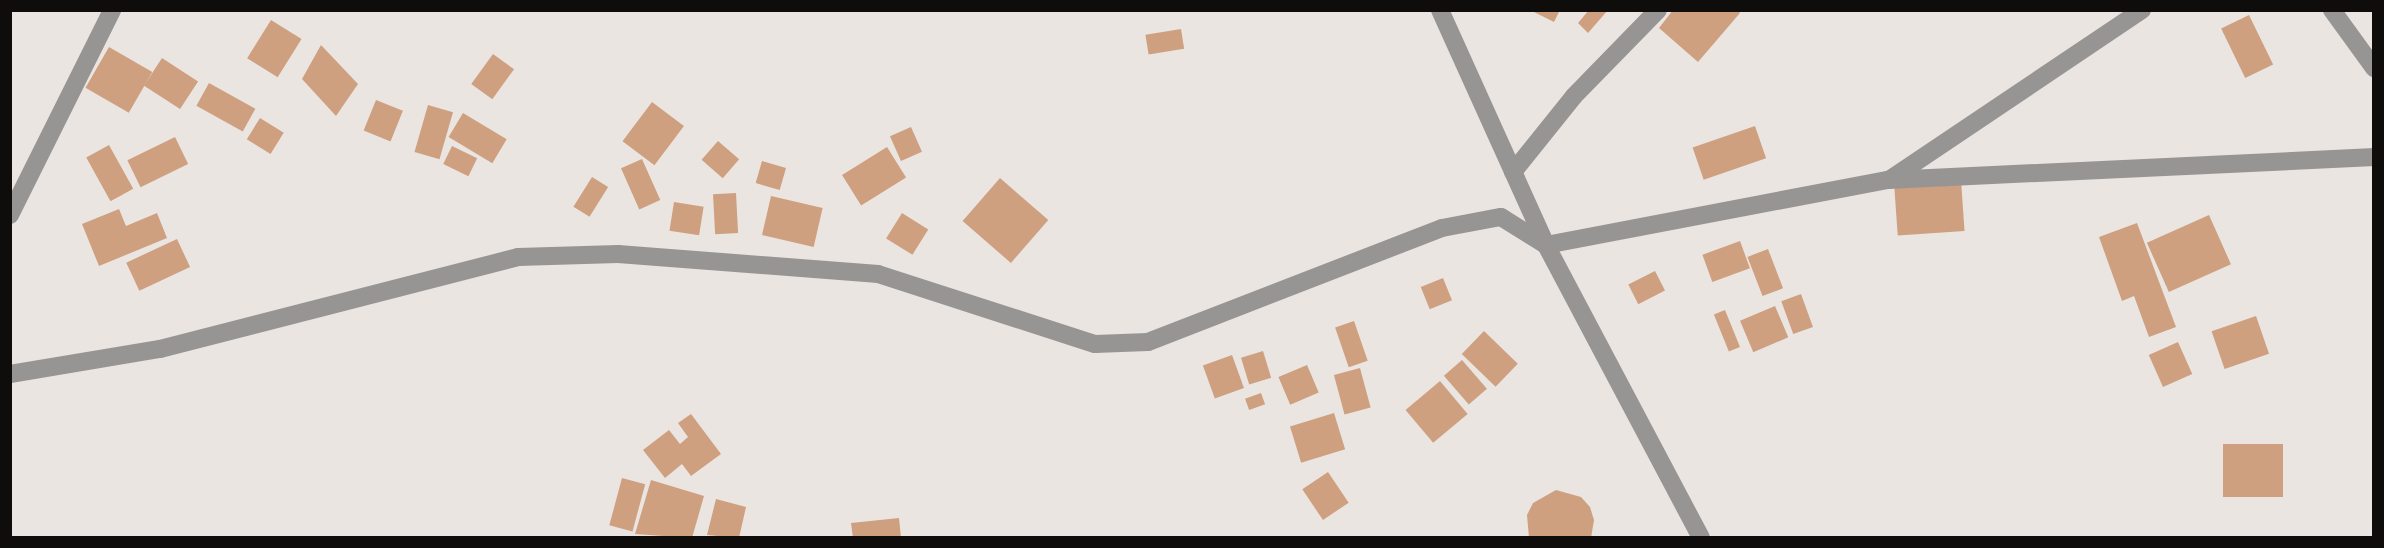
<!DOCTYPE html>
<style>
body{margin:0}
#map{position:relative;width:2384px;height:548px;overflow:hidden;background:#ebe5e1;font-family:Signika,sans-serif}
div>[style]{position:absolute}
.building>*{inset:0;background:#cea080;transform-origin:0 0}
.minor>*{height:18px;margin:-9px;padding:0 9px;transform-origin:9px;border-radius:9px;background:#979593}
span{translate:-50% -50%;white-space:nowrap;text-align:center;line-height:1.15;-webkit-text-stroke:6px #f8f2ee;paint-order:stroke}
.frame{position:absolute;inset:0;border:12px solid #0f0d0c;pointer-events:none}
</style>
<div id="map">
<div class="building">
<i style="clip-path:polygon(1530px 10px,1560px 10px,1554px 22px)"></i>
<i style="clip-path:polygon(1589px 10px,1608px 10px,1588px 33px,1578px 23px)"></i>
<i style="clip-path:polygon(1673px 10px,1737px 10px,1740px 13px,1698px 62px,1659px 28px)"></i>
<i style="left:2249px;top:15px;width:55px;height:31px;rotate:64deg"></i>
<i style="left:271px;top:20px;width:36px;height:45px;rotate:32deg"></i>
<i style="left:1181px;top:29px;width:20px;height:36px;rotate:81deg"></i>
<i style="clip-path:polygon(321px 45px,358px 84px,336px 116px,302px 79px)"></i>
<i style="left:109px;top:47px;width:50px;height:47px;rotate:30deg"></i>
<i style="left:493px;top:54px;width:26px;height:37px;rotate:36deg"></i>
<i style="left:162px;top:58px;width:43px;height:33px;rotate:33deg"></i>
<i style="left:209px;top:83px;width:53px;height:26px;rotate:29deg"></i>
<i style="left:376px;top:100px;width:29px;height:33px;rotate:22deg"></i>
<i style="left:652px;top:102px;width:40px;height:49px;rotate:37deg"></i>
<i style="left:428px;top:105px;width:26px;height:49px;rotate:16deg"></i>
<i style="left:463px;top:113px;width:51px;height:28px;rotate:31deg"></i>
<i style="left:260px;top:118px;width:28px;height:25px;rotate:32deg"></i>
<i style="left:1755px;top:126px;width:34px;height:66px;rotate:71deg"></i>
<i style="left:911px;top:127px;width:27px;height:23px;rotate:66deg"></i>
<i style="left:175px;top:137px;width:30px;height:53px;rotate:64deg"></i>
<i style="left:718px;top:141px;width:28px;height:25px;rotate:41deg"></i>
<i style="left:109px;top:145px;width:50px;height:26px;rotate:61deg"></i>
<i style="left:452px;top:146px;width:28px;height:20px;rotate:26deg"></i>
<i style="left:887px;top:147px;width:36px;height:53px;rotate:58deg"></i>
<i style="left:642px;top:159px;width:45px;height:23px;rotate:66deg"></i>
<i style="left:762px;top:161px;width:25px;height:23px;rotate:16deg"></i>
<i style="left:592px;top:177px;width:19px;height:35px;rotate:32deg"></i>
<i style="left:1000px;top:178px;width:64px;height:57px;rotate:41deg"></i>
<i style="left:1961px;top:180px;width:51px;height:67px;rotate:86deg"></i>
<i style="left:736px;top:193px;width:40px;height:23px;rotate:87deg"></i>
<i style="left:771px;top:196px;width:53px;height:40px;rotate:13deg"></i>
<i style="left:674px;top:202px;width:30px;height:29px;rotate:9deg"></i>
<i style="clip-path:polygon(119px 209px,126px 226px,157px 213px,167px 238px,99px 266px,82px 224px)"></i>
<i style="left:902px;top:213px;width:31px;height:30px;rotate:32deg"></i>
<i style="left:2209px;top:215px;width:54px;height:68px;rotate:66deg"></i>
<i style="clip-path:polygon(2137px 223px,2176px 327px,2149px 337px,2134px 296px,2122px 301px,2099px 237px)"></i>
<i style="left:177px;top:239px;width:31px;height:56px;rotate:65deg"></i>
<i style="left:1740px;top:241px;width:29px;height:40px;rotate:70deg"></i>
<i style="left:1768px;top:249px;width:42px;height:22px;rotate:69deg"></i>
<i style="left:1655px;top:271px;width:22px;height:30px;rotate:63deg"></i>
<i style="left:1443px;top:278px;width:24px;height:24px;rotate:68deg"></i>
<i style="left:1801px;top:294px;width:35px;height:21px;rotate:70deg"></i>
<i style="left:1775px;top:306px;width:34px;height:38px;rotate:67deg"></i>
<i style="left:1725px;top:310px;width:40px;height:12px;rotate:68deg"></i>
<i style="left:2256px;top:316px;width:40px;height:47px;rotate:71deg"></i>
<i style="left:1354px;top:321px;width:42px;height:20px;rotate:71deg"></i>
<i style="left:1484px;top:331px;width:47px;height:32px;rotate:44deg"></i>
<i style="left:2178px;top:342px;width:35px;height:32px;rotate:66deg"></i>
<i style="left:1263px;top:351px;width:28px;height:23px;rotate:73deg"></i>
<i style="left:1232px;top:355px;width:35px;height:31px;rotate:70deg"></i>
<i style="left:1462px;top:360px;width:38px;height:24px;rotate:49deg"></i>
<i style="left:1307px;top:365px;width:30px;height:31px;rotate:67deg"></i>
<i style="left:1360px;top:368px;width:41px;height:27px;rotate:75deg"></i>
<i style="left:1440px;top:381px;width:43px;height:45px;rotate:50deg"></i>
<i style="left:1261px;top:393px;width:12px;height:17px;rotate:70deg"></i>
<i style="left:1334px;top:413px;width:38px;height:46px;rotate:73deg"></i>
<i style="clip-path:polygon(691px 414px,721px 454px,691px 476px,682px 464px,665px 478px,643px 450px,669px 430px,680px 444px,688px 437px,678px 423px)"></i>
<i style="left:2223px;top:444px;width:60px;height:53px"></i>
<i style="left:1328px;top:472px;width:37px;height:31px;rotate:56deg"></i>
<i style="left:622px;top:478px;width:24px;height:49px;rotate:15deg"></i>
<i style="clip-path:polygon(651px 480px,704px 496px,692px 538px,635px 534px)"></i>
<i style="clip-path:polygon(1556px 490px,1581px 497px,1590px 507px,1594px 520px,1591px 538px,1529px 538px,1527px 515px,1533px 503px)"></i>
<i style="clip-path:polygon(716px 499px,746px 507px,739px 538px,707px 535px)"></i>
<i style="clip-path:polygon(899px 518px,901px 538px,853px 538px,851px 523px)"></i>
</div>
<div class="minor">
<i style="left:1440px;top:10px;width:258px;rotate:65.7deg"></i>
<i style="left:1546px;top:245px;width:331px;rotate:62.1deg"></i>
<i style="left:2332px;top:10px;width:72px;rotate:54.1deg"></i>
<i style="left:1513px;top:172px;width:97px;rotate:-51.2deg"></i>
<i style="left:1574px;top:96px;width:120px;rotate:-45.7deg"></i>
<i style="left:1889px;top:180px;width:305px;rotate:-33.9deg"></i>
<i style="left:10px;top:215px;width:229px;rotate:-63.5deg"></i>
<i style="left:10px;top:374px;width:152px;rotate:-9.5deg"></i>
<i style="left:160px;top:349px;width:370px;rotate:-14.4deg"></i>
<i style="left:518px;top:257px;width:100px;rotate:-1.7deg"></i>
<i style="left:618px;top:254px;width:261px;rotate:4.4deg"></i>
<i style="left:878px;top:274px;width:228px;rotate:17.9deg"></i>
<i style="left:1095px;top:344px;width:53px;rotate:-2.2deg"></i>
<i style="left:1148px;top:342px;width:315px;rotate:-21.2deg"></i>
<i style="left:1442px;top:228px;width:60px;rotate:-10.6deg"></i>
<i style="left:1501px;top:217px;width:53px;rotate:31.9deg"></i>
<i style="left:1546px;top:245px;width:348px;rotate:-10.8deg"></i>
<i style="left:1888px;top:180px;width:487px;rotate:-2.7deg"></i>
</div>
<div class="frame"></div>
</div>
